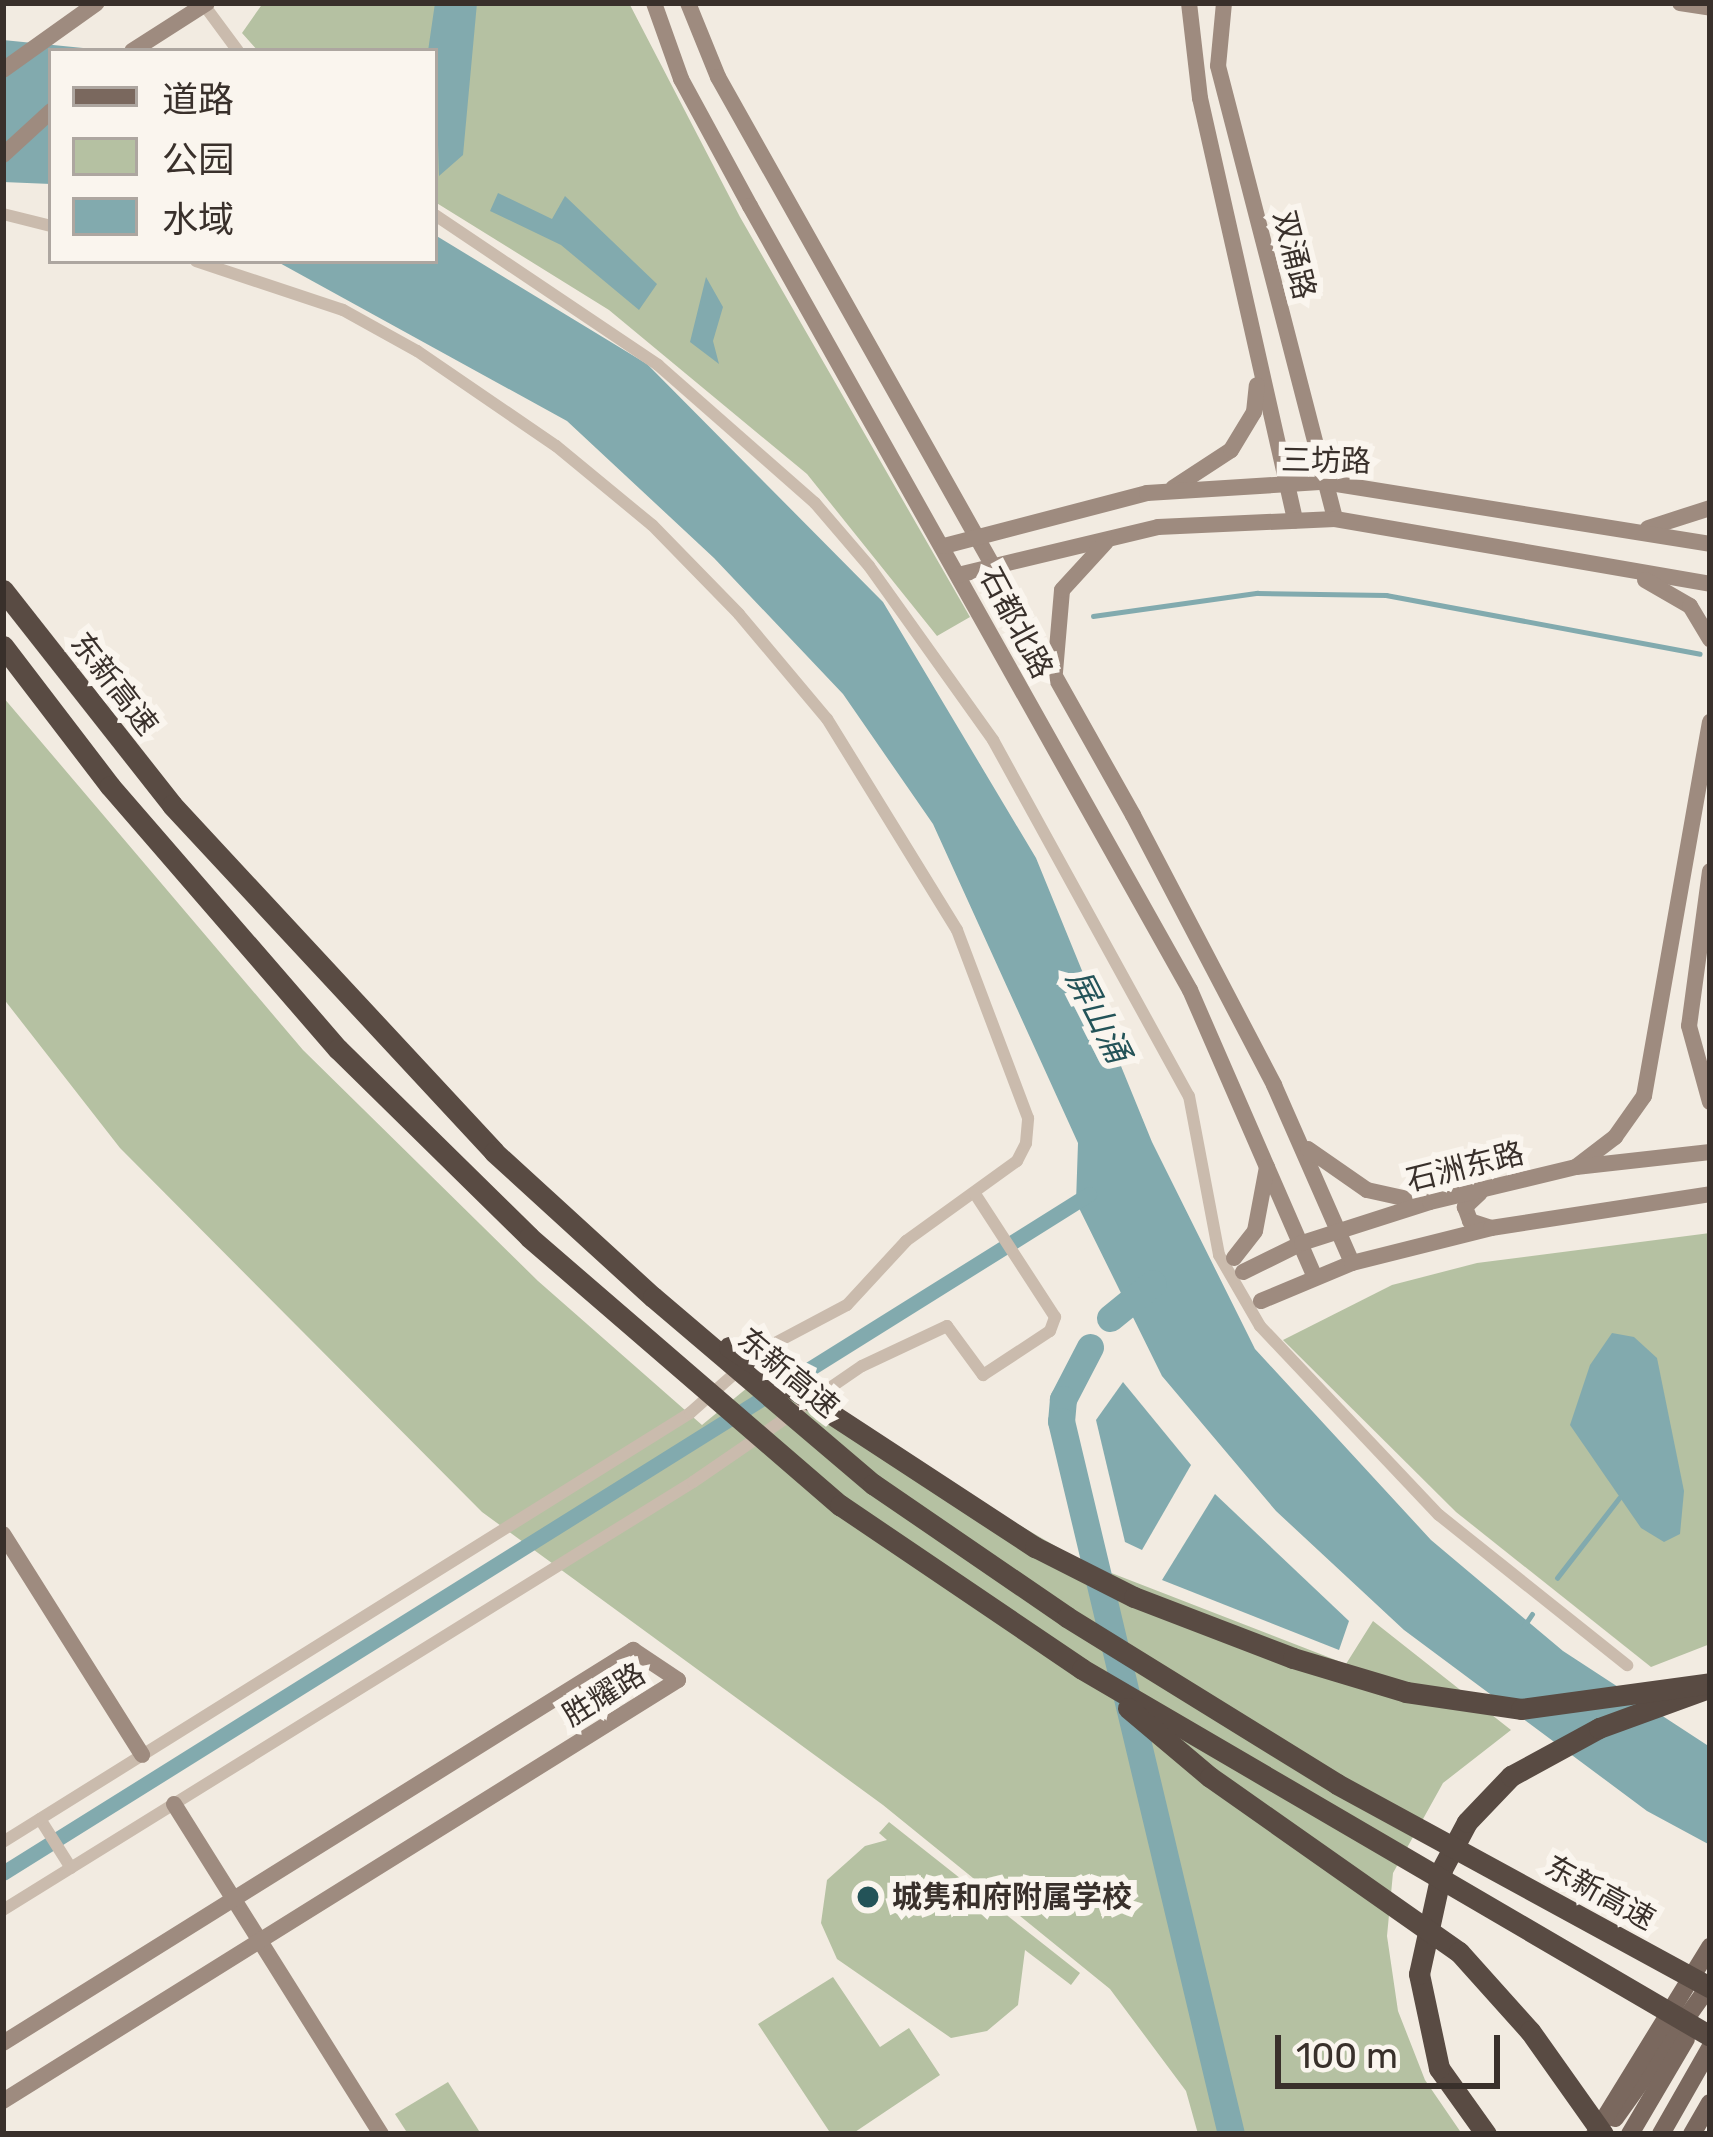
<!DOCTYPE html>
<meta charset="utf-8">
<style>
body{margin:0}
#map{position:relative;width:1713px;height:2137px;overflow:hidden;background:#f2ebe1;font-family:Rubik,"Noto Sans SC",sans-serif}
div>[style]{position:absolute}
.green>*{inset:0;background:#b5c1a2}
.water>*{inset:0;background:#82aaae}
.stream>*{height:4.5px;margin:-2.25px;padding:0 2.25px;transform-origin:2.25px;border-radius:2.25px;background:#82aaae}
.canal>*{height:15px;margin:-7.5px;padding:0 7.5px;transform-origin:7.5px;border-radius:7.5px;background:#82aaae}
.river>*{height:27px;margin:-13.5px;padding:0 13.5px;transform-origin:13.5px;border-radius:13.5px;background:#82aaae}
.street>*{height:12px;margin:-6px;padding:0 6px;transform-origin:6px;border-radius:6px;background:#cabbad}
.secondary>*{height:16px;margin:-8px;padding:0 8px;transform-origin:8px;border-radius:8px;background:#9e8b7f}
.primary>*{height:18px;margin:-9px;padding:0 9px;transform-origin:9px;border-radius:9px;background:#7a685e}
.highway>*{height:21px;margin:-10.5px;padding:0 10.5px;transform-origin:10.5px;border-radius:10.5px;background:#594b43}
.highway-bridge>*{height:21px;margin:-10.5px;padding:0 10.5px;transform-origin:10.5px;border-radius:10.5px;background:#594b43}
.dots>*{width:33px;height:33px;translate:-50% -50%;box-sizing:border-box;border:6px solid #faf5ee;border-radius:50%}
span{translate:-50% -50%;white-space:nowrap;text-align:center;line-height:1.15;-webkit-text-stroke:12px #faf5ee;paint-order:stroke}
.street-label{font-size:30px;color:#39302b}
.poi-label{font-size:30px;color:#39302b;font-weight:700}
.left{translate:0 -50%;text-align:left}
.water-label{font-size:33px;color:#235358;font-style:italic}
.frame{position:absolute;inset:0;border:6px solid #39302b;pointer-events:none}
.legend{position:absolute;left:48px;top:48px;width:390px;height:216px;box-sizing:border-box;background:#faf5ee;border:3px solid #ada6a0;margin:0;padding:15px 21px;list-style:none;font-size:36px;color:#39302b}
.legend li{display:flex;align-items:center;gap:24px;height:60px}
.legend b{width:60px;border:3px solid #ada6a0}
.scale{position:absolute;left:1275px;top:2035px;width:225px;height:54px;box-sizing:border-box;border:6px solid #39302b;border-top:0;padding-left:15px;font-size:36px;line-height:42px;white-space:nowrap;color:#39302b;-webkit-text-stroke:9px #faf5ee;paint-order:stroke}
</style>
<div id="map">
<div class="green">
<i style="clip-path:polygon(263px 3px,629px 3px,740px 217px,970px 617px,937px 636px,807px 474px,609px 310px,435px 202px,435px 51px,258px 51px,242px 33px)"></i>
<i style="clip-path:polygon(3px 697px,303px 1050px,538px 1281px,702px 1425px,776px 1364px,931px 1474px,1083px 1562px,1346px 1664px,1373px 1621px,1511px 1730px,1443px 1783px,1393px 1873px,1387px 1936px,1398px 2011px,1425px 2080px,1462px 2134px,1198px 2134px,1186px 2091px,1110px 1989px,883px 1805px,482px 1512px,120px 1148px,3px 998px)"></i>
<i style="clip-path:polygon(1710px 1233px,1710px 1644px,1651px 1667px,1456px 1512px,1283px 1340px,1392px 1285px,1477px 1263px)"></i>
<i style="clip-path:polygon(889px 1822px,1080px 1973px,1071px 1985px,1025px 1950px,1018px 2005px,987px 2031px,951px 2038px,837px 1959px,821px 1923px,827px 1880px,865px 1846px,887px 1840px,879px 1833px)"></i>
<i style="clip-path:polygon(833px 1977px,880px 2047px,909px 2028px,940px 2075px,852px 2134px,831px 2134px,758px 2024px)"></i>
<i style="clip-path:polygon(448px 2082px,481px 2134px,408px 2134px,395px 2114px)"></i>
</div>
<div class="water">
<i style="clip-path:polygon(435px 3px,477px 3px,463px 155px,439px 176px,435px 51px,428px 51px)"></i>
<i style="clip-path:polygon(3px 40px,113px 51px,51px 51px,51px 184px,3px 182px)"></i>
<i style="clip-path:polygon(498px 193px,552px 219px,565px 196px,657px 284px,639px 310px,561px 245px,490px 211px)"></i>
<i style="clip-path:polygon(435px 235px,647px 364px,883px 602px,1036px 858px,1152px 1142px,1255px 1349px,1431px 1540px,1563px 1651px,1710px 1747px,1710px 1845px,1647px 1811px,1404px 1630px,1276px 1511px,1162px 1376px,1076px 1202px,1078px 1143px,933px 824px,843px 694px,714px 558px,567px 421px,276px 261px,435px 261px)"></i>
<i style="clip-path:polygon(706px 277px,723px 307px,713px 341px,719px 364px,690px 342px)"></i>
<i style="clip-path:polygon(1612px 1333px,1634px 1337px,1657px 1358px,1684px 1491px,1680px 1534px,1664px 1542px,1641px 1528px,1570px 1425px,1590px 1365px)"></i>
<i style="clip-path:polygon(1123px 1382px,1191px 1465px,1142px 1550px,1125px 1542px,1096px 1420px)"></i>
<i style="clip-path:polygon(1215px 1494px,1349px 1621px,1339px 1650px,1162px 1580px)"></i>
</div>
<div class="stream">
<i style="left:1093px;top:616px;width:166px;rotate:-8deg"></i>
<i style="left:1257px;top:593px;width:129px;rotate:0.9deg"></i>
<i style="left:1386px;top:595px;width:319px;rotate:10.6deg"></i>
<i style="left:1557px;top:1578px;width:101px;rotate:-52.2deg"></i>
<i style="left:1524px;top:1626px;width:14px;rotate:-56deg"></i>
</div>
<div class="canal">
<i style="left:3px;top:1873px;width:1281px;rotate:-32.01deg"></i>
</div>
<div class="river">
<i style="left:1110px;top:1318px;width:55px;rotate:-39.1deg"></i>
<i style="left:1090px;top:1347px;width:59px;rotate:117.4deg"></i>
<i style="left:1063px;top:1399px;width:22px;rotate:95deg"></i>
<i style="left:1061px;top:1421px;width:733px;rotate:76.59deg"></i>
</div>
<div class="street">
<i style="left:204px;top:5px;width:57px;rotate:53.5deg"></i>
<i style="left:3px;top:214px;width:49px;rotate:14deg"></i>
<i style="left:435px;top:215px;width:269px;rotate:33.9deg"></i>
<i style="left:658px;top:365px;width:209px;rotate:41.3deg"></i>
<i style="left:815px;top:503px;width:83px;rotate:49.4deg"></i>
<i style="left:869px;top:566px;width:214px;rotate:54.5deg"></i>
<i style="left:993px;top:740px;width:406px;rotate:61.2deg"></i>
<i style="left:1189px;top:1096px;width:162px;rotate:79.3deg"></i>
<i style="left:1219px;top:1255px;width:82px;rotate:60deg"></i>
<i style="left:1260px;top:1326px;width:260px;rotate:46.6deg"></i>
<i style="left:1439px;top:1515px;width:241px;rotate:38.6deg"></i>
<i style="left:40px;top:1819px;width:58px;rotate:57.7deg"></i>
<i style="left:3px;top:1842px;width:810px;rotate:-31.98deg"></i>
<i style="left:690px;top:1413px;width:94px;rotate:-41.5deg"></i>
<i style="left:760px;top:1351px;width:98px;rotate:-27.9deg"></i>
<i style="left:847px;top:1305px;width:87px;rotate:-47.3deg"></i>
<i style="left:906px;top:1241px;width:137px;rotate:-35.8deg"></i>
<i style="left:1017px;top:1161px;width:20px;rotate:-63deg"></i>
<i style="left:1026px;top:1143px;width:25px;rotate:-85deg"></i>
<i style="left:1028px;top:1118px;width:201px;rotate:-110.7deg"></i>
<i style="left:957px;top:930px;width:248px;rotate:-121.6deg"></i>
<i style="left:827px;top:719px;width:137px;rotate:-130deg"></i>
<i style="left:739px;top:614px;width:124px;rotate:-134.3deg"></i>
<i style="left:652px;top:525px;width:124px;rotate:-140.5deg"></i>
<i style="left:556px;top:446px;width:168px;rotate:-145.6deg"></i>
<i style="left:417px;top:351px;width:85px;rotate:-151deg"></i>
<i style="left:343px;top:310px;width:155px;rotate:-161.6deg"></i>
<i style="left:3px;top:1910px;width:812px;rotate:-31.81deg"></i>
<i style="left:693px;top:1482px;width:205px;rotate:-34.5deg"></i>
<i style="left:862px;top:1366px;width:94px;rotate:-25.2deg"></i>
<i style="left:947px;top:1326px;width:61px;rotate:53.7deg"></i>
<i style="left:983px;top:1375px;width:80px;rotate:-33.3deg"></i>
<i style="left:1050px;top:1331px;width:15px;rotate:-70deg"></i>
<i style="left:1055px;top:1317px;width:147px;rotate:-123deg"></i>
</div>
<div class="secondary">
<i style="left:654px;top:3px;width:81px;rotate:70.4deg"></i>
<i style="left:681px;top:79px;width:145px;rotate:61.5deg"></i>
<i style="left:750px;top:206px;width:899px;rotate:60.7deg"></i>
<i style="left:1190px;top:990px;width:313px;rotate:66.5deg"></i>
<i style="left:688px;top:3px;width:80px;rotate:67.9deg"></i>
<i style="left:718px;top:77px;width:847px;rotate:60.65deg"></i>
<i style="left:1133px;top:815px;width:305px;rotate:62.4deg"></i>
<i style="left:1274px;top:1085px;width:194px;rotate:66.3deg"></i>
<i style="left:1189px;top:3px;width:96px;rotate:83.4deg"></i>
<i style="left:1200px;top:98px;width:433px;rotate:77.3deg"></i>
<i style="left:1224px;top:3px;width:63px;rotate:95.4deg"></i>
<i style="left:1218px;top:66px;width:468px;rotate:75.5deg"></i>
<i style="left:1680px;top:3px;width:30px;rotate:9deg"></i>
<i style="left:132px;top:51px;width:89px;rotate:-32.6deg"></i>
<i style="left:3px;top:70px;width:115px;rotate:-35.5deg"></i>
<i style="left:3px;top:155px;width:65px;rotate:-42.5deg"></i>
<i style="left:1173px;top:488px;width:69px;rotate:-33.2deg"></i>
<i style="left:1231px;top:450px;width:44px;rotate:-58.8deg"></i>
<i style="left:1254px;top:412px;width:27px;rotate:-84deg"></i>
<i style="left:1648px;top:528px;width:65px;rotate:-17.9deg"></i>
<i style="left:944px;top:546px;width:210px;rotate:-14.6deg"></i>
<i style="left:1147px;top:493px;width:177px;rotate:-3.6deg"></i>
<i style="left:1324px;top:482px;width:391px;rotate:9.1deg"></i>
<i style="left:958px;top:575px;width:206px;rotate:-13.5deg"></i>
<i style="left:1158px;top:527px;width:177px;rotate:-2.6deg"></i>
<i style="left:1335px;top:519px;width:381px;rotate:9.8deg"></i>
<i style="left:1645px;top:580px;width:52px;rotate:30deg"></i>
<i style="left:1690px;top:606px;width:39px;rotate:59deg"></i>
<i style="left:1055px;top:672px;width:82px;rotate:-85.1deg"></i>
<i style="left:1062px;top:590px;width:65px;rotate:-47.5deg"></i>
<i style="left:1710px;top:871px;width:156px;rotate:97.7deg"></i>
<i style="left:1689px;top:1026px;width:79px;rotate:74.6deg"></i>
<i style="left:1308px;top:1149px;width:72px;rotate:34.8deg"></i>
<i style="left:1367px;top:1190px;width:51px;rotate:12.4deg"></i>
<i style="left:1577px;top:1166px;width:48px;rotate:-37.3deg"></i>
<i style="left:1615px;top:1137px;width:50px;rotate:-54.7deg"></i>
<i style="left:1644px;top:1096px;width:380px;rotate:-80deg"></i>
<i style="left:1480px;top:1193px;width:21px;rotate:137deg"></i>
<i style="left:1465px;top:1207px;width:15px;rotate:70deg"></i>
<i style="left:1470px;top:1221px;width:22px;rotate:18deg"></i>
<i style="left:1234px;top:1258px;width:34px;rotate:-52deg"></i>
<i style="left:1255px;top:1231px;width:65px;rotate:-79.4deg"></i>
<i style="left:1243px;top:1272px;width:66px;rotate:-26.2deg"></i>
<i style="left:1302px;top:1243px;width:134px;rotate:-17.8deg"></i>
<i style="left:1430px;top:1202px;width:150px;rotate:-13.5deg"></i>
<i style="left:1576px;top:1167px;width:135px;rotate:-6.4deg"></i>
<i style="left:1261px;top:1301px;width:99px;rotate:-22.7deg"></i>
<i style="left:1352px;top:1263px;width:143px;rotate:-14.1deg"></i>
<i style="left:1491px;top:1228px;width:222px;rotate:-8.8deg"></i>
<i style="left:3px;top:1534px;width:261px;rotate:57.8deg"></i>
<i style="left:174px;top:1804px;width:390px;rotate:57.9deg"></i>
<i style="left:3px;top:2043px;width:743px;rotate:-31.96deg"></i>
<i style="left:633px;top:1650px;width:54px;rotate:33.7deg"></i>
<i style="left:678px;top:1680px;width:796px;rotate:148.05deg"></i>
</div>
<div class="primary">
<i style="left:1615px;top:2118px;width:163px;rotate:-54.5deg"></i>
<i style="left:1595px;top:2134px;width:220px;rotate:-58.4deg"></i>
<i style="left:1630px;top:2134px;width:110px;rotate:-59.5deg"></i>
<i style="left:1661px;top:2134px;width:99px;rotate:-60.3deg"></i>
<i style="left:1692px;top:2134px;width:36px;rotate:-60deg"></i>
</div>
<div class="highway">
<i style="left:3px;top:590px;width:273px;rotate:51.8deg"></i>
<i style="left:172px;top:805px;width:473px;rotate:47.1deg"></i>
<i style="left:494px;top:1152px;width:215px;rotate:42.4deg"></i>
<i style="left:1486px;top:2134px;width:81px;rotate:-125.5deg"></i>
<i style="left:1439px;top:2068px;width:96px;rotate:-102deg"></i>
<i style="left:1419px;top:1974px;width:107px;rotate:-77.6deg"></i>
<i style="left:1442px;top:1869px;width:53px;rotate:-62deg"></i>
<i style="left:1467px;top:1822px;width:64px;rotate:-46.3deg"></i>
<i style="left:1511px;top:1776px;width:100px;rotate:-28.6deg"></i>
<i style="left:1599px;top:1728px;width:117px;rotate:-20deg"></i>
</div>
<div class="highway-bridge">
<i style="left:3px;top:646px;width:176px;rotate:52.6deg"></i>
<i style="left:110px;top:786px;width:348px;rotate:49.1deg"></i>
<i style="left:338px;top:1049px;width:268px;rotate:44.5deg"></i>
<i style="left:529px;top:1237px;width:411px;rotate:40.8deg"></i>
<i style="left:840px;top:1505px;width:292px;rotate:34.1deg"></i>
<i style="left:1082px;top:1669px;width:727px;rotate:30.3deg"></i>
<i style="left:653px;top:1297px;width:289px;rotate:40.4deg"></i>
<i style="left:873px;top:1484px;width:235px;rotate:34.4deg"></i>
<i style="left:1067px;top:1617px;width:317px;rotate:31.7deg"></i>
<i style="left:1337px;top:1784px;width:425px;rotate:28.6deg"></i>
<i style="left:729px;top:1347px;width:366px;rotate:33.2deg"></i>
<i style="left:1035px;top:1547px;width:111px;rotate:26.8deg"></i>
<i style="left:1134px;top:1597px;width:170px;rotate:21deg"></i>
<i style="left:1293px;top:1658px;width:118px;rotate:16.7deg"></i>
<i style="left:1406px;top:1692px;width:116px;rotate:8.4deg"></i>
<i style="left:1521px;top:1709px;width:191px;rotate:-7.8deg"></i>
<i style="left:1128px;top:1708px;width:107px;rotate:40.1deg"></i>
<i style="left:1210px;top:1777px;width:304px;rotate:35.1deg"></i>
<i style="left:1459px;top:1952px;width:106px;rotate:48.1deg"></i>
<i style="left:1530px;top:2031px;width:126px;rotate:54.7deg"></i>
</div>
<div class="dots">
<i style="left:868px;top:1897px;background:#235358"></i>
</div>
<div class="street-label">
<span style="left:1294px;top:255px;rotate:76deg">双涌路</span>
<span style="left:1326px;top:461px;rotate:1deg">三坊路</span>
<span style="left:1016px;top:623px;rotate:62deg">石都北路</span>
<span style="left:114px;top:684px;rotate:52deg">东新高速</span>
<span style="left:1465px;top:1167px;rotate:-14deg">石洲东路</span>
<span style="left:788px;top:1373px;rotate:40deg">东新高速</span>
<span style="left:604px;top:1695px;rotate:-32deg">胜耀路</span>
<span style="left:1600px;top:1893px;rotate:29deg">东新高速</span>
</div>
<div class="poi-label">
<span class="left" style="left:892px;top:1897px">城隽和府附属学校</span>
</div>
<div class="water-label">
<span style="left:1098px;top:1016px;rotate:63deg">屏山涌</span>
</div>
<div class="frame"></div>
<ul class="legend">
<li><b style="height:15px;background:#7a685e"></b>道路</li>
<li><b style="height:33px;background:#b5c1a2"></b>公园</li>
<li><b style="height:33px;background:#82aaae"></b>水域</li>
</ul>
<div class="scale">100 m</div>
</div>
